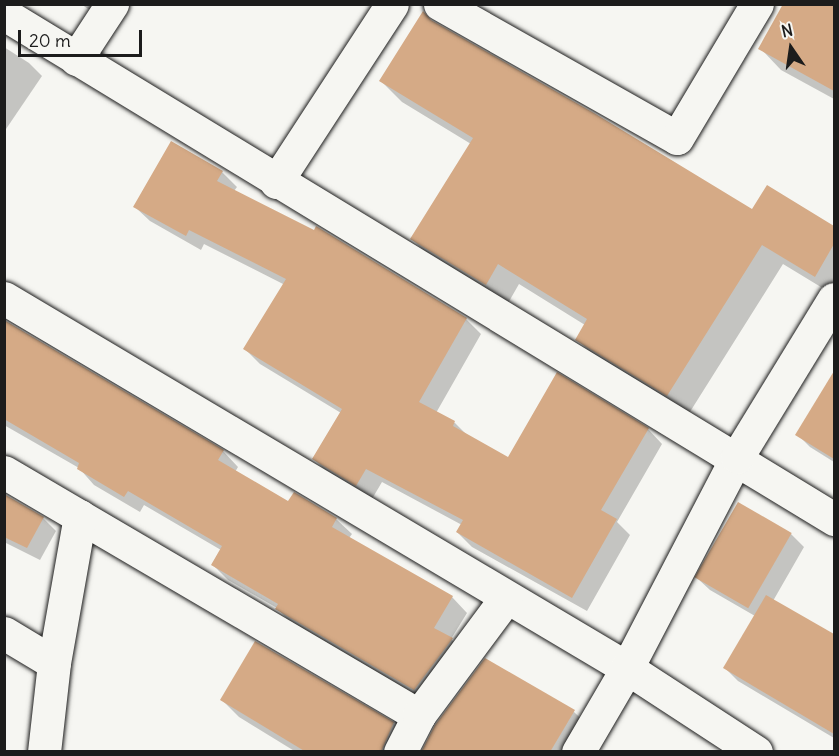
<!DOCTYPE html>
<style>
body{margin:0}
#map{position:relative;width:839px;height:756px;overflow:hidden;background:#f6f6f2;font-family:Delius,sans-serif}
div>[style]{position:absolute}
.shadow>*{inset:0;background:#0003}
.building>*{inset:0;background:#d5aa86;transform-origin:0 0}
.roads{filter:drop-shadow(0 0 2px #1c1c1c) drop-shadow(0 0 2px #1c1c1c)}
.street>*{height:33px;margin:-16.5px;padding:0 16.5px;transform-origin:16.5px;border-radius:16.5px;background:#f6f6f2}
span{translate:-50% -50%;white-space:nowrap;text-align:center;line-height:1.15;-webkit-text-stroke:4.5px #f6f6f2;paint-order:stroke}
.frame{position:absolute;inset:0;border:6px solid #1c1c1c;pointer-events:none}
.north{position:absolute;left:761px;top:18px;width:60px;height:60px;-webkit-text-stroke:4px #f6f6f2;paint-order:stroke;rotate:347deg;font-size:16px;font-weight:700;line-height:24px;text-align:center;color:#1c1c1c}
.north::after{content:'';display:block;margin:auto;width:21px;height:27px;background:#1c1c1c;clip-path:polygon(50% 0,100% 100%,50% 72%,0 100%)}
.scale{position:absolute;left:18px;top:30px;width:124px;height:27px;box-sizing:border-box;border:3px solid #1c1c1c;border-top:0;padding-left:8px;font-size:18px;line-height:21px;white-space:nowrap;color:#1c1c1c;-webkit-text-stroke:4px #f6f6f2;paint-order:stroke}
</style>
<div id="map">
<div class="shadow">
<i style="clip-path:polygon(81px 4px,120px 4px,107px 22px)"></i>
<i style="clip-path:polygon(785px 4px,834px 4px,834px 99px,781px 70px,760px 48px)"></i>
<i style="clip-path:polygon(434px 24px,752px 212px,767px 187px,834px 228px,834px 295px,783px 264px,688px 415px,598px 360px,577px 339px,585px 325px,519px 284px,507px 305px,433px 260px,412px 239px,471px 144px,402px 102px,381px 81px)"></i>
<i style="clip-path:polygon(4px 47px,29px 63px,42px 76px,4px 132px)"></i>
<i style="clip-path:polygon(222px 172px,237px 187px,234px 191px,466px 319px,481px 334px,436px 413px,455px 423px,469px 437px,508px 460px,648px 429px,662px 444px,617px 522px,630px 535px,587px 611px,472px 547px,457px 532px,462px 525px,382px 482px,372px 499px,329px 474px,314px 459px,341px 413px,260px 364px,245px 349px,285px 285px,204px 244px,201px 250px,150px 221px,135px 207px)"></i>
<i style="clip-path:polygon(4px 320px,223px 451px,238px 467px,235px 472px,289px 503px,336px 519px,352px 534px,349px 538px,452px 597px,467px 613px,451px 639px,467px 655px,430px 705px,292px 624px,277px 608px,228px 580px,212px 564px,221px 550px,144px 505px,140px 512px,94px 485px,79px 468px,4px 425px)"></i>
<i style="clip-path:polygon(834px 389px,834px 462px,810px 447px,797px 434px)"></i>
<i style="clip-path:polygon(4px 495px,43px 518px,56px 531px,40px 560px,4px 542px)"></i>
<i style="clip-path:polygon(791px 534px,804px 547px,773px 601px,834px 636px,834px 738px,738px 681px,725px 668px,755px 616px,710px 590px,697px 578px)"></i>
<i style="clip-path:polygon(222px 700px,393px 723px,411px 741px,407px 752px,296px 752px,239px 717px)"></i>
<i style="clip-path:polygon(574px 712px,592px 729px,578px 752px,423px 752px)"></i>
</div>
<div class="building">
<i style="clip-path:polygon(783px 4px,834px 4px,834px 91px,758px 49px)"></i>
<i style="clip-path:polygon(423px 11px,431px 20px,594px 113px,752px 209px,767px 185px,834px 226px,834px 244px,815px 277px,762px 245px,667px 396px,575px 340px,587px 319px,498px 264px,486px 285px,410px 239px,473px 138px,379px 81px)"></i>
<i style="clip-path:polygon(171px 141px,223px 171px,217px 181px,314px 230px,316px 226px,467px 318px,419px 402px,455px 421px,453px 426px,508px 457px,557px 372px,649px 428px,601px 510px,617px 519px,572px 598px,456px 532px,463px 520px,366px 469px,356px 486px,312px 459px,342px 409px,243px 349px,286px 279px,189px 230px,186px 236px,133px 207px)"></i>
<i style="clip-path:polygon(4px 320px,224px 450px,218px 460px,288px 501px,294px 492px,337px 518px,332px 527px,453px 596px,434px 628px,453px 638px,414px 690px,275px 609px,278px 604px,211px 565px,222px 546px,128px 491px,124px 497px,77px 469px,79px 463px,4px 419px)"></i>
<i style="clip-path:polygon(834px 371px,834px 459px,795px 435px)"></i>
<i style="clip-path:polygon(4px 494px,44px 517px,27px 548px,4px 537px)"></i>
<i style="left:738px;top:502px;width:62px;height:87px;rotate:30deg"></i>
<i style="clip-path:polygon(766px 595px,834px 634px,834px 734px,723px 668px)"></i>
<i style="clip-path:polygon(255px 641px,394px 722px,381px 752px,306px 752px,220px 700px)"></i>
<i style="clip-path:polygon(485px 658px,575px 710px,550px 752px,421px 752px,435px 725px)"></i>
</div>
<div class="roads">
<div class="street">
<i style="left:440px;top:4px;width:272px;rotate:29.5deg"></i>
<i style="left:677px;top:138px;width:156px;rotate:-59.2deg"></i>
<i style="left:4px;top:14px;width:972px;rotate:31.32deg"></i>
<i style="left:76px;top:59px;width:66px;rotate:-56.8deg"></i>
<i style="left:276px;top:182px;width:212px;rotate:-56.9deg"></i>
<i style="left:4px;top:298px;width:725px;rotate:30.71deg"></i>
<i style="left:627px;top:668px;width:154px;rotate:33.1deg"></i>
<i style="left:4px;top:472px;width:481px;rotate:30.4deg"></i>
<i style="left:4px;top:633px;width:58px;rotate:31deg"></i>
<i style="left:44px;top:752px;width:90px;rotate:-83.6deg"></i>
<i style="left:54px;top:663px;width:149px;rotate:-80deg"></i>
<i style="left:400px;top:752px;width:42px;rotate:-62.8deg"></i>
<i style="left:419px;top:715px;width:146px;rotate:-53.4deg"></i>
<i style="left:578px;top:752px;width:97px;rotate:-59.7deg"></i>
<i style="left:627px;top:668px;width:238px;rotate:-62.5deg"></i>
<i style="left:737px;top:457px;width:185px;rotate:-58.5deg"></i>
</div>
</div>
<div class="frame"></div>
<div class="north">N</div>
<div class="scale">20 m</div>
</div>
